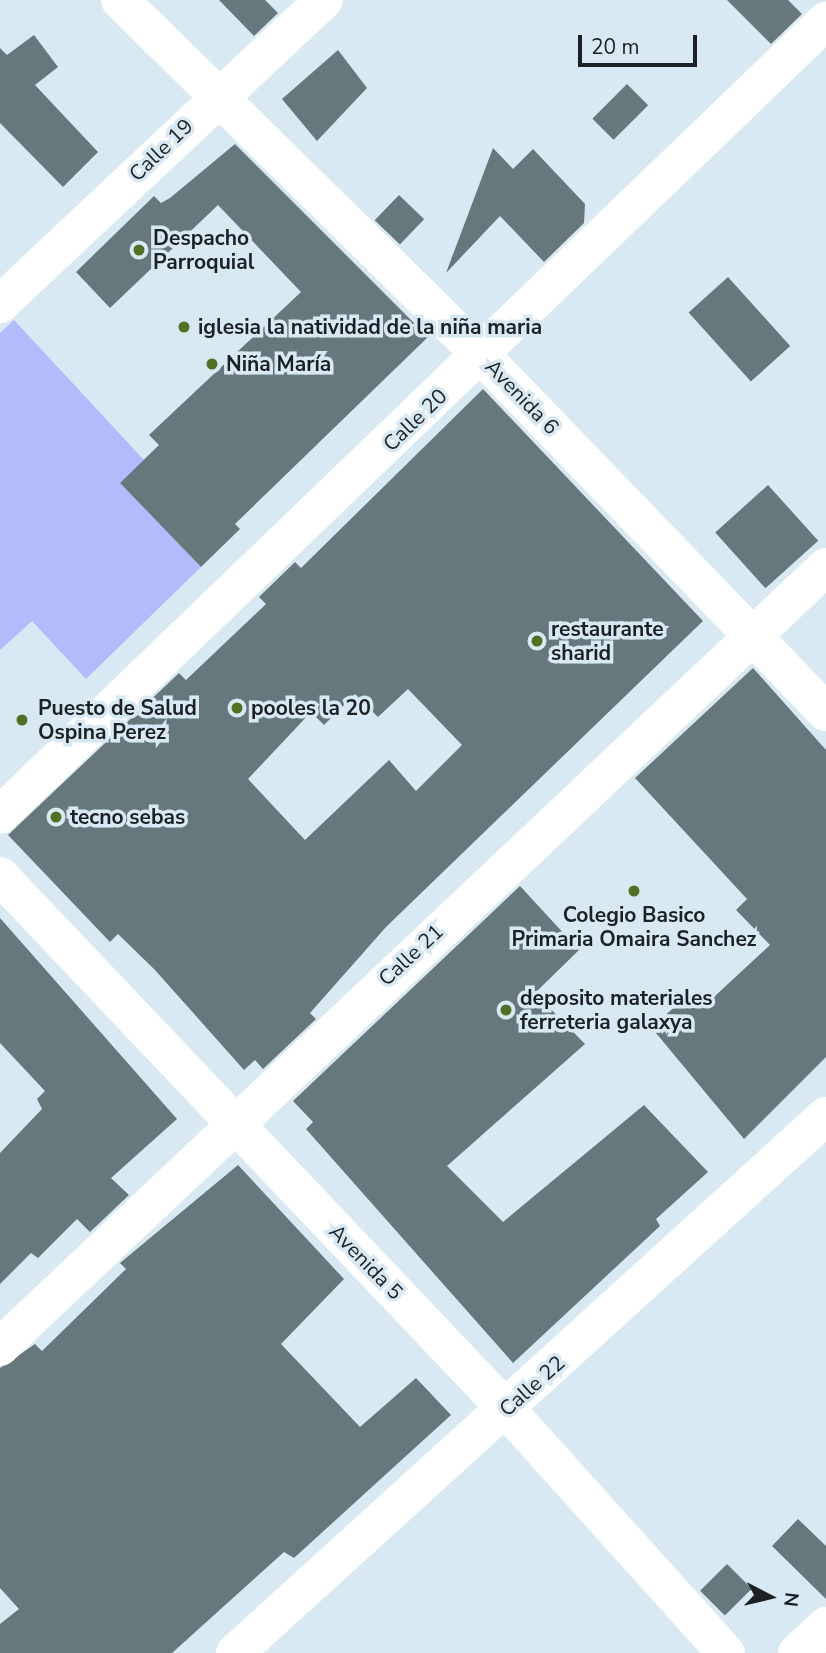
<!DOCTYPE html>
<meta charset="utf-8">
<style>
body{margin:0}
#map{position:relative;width:826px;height:1653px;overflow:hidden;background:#d9e9f3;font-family:"Nunito Sans",sans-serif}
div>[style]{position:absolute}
.green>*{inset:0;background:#b2bbfc}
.building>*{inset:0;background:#66787c;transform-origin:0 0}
.minor>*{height:38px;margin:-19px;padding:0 19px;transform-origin:19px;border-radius:19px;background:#fff}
.dots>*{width:19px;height:19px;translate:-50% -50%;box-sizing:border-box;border:4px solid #d9e9f3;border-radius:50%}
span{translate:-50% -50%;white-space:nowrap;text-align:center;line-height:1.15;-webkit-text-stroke:7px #d9e9f3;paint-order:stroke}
.street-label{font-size:21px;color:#1b2124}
.poi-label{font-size:21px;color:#1b2124;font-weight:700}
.left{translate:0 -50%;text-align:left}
.north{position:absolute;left:735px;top:1562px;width:70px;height:70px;-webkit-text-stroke:5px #d9e9f3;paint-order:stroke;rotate:97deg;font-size:19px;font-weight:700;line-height:28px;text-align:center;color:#1b2124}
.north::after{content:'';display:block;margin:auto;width:24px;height:32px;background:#1b2124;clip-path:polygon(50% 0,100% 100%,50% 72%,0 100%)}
.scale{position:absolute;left:578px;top:35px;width:119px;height:32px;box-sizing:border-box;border:4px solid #1b2124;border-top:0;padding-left:9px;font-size:21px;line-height:24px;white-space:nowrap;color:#1b2124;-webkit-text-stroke:5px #d9e9f3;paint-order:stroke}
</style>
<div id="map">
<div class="green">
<i style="clip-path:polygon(14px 320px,144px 460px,120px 483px,201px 567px,86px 679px,32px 621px,0 650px,0 333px)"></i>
</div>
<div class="building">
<i style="clip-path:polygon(219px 0,265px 0,278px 13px,254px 36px)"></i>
<i style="clip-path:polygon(727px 0,788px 0,802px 14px,771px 44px)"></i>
<i style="clip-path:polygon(34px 35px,58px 67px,35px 85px,98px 152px,63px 187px,0 123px,0 48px,7px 55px)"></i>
<i style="clip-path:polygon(338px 50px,367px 88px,317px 141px,282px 99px)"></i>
<i style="left:627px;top:84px;width:30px;height:49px;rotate:45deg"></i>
<i style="clip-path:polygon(235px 144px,428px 337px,235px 524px,240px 529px,201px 567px,120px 483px,159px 445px,149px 435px,301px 292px,218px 205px,110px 308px,76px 272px,154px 196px,161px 203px,170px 198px)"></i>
<i style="clip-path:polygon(493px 148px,513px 169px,533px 149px,585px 204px,584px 223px,544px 262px,500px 216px,446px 273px)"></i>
<i style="left:399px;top:195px;width:35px;height:35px;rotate:44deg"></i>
<i style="left:728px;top:277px;width:93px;height:53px;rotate:48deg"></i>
<i style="clip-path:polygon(evenodd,483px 389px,703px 621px,386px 927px,310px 1013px,316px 1019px,263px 1069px,255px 1060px,244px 1070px,155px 970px,118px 934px,110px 942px,8px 835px,179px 673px,186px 680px,266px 604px,259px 597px,295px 562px,301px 568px,483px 389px,408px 689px,462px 745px,416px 791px,389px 760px,305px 840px,248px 779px,311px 712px,324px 725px,355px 694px,378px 717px,408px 689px)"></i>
<i style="left:768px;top:485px;width:75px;height:71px;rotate:48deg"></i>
<i style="clip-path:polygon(753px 668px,826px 750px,826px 1057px,744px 1139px,651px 1027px,689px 995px,701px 1009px,770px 945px,736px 910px,747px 899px,635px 778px)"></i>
<i style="clip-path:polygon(520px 886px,579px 950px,535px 993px,585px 1044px,447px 1166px,503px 1222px,644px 1105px,708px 1172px,656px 1219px,660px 1226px,513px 1363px,306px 1129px,313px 1122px,293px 1101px)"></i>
<i style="clip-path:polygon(0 918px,177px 1119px,111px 1178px,129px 1195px,90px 1232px,77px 1219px,38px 1258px,31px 1253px,0 1284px,0 1153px,42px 1109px,37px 1099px,45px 1091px,0 1043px)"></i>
<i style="clip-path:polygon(238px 1165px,344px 1279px,281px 1344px,360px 1427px,416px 1378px,451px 1415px,294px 1558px,284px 1552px,172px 1653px,0 1653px,0 1624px,19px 1609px,0 1588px,0 1368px,35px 1344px,42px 1351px,126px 1269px,120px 1263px)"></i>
<i style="clip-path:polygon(798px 1519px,826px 1546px,826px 1599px,772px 1546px)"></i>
<i style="left:727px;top:1564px;width:35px;height:38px;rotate:45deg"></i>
</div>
<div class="minor">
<i style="left:120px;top:0;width:508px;rotate:44.52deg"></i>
<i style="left:482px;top:356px;width:495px;rotate:46deg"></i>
<i style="left:0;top:304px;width:444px;rotate:-43.2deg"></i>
<i style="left:0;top:815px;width:1146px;rotate:-43.87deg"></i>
<i style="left:0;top:876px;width:736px;rotate:46.49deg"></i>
<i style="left:507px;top:1410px;width:327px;rotate:48deg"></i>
<i style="left:0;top:1347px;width:1136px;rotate:-43.36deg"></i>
<i style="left:235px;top:1653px;width:799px;rotate:-42.26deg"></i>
<i style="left:797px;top:1653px;width:40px;rotate:-43deg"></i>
</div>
<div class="dots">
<i style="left:139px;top:250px;background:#526f24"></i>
<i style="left:184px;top:327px;background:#526f24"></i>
<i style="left:212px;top:364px;background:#526f24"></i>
<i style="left:537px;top:641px;background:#526f24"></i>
<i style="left:237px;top:708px;background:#526f24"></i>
<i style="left:22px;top:720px;background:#526f24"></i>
<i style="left:56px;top:817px;background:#526f24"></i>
<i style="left:634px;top:891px;background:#526f24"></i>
<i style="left:506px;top:1010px;background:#526f24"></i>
</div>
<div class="street-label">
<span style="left:161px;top:150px;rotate:-44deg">Calle 19</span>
<span style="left:522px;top:397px;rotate:46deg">Avenida 6</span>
<span style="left:415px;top:420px;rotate:-44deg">Calle 20</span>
<span style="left:411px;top:955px;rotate:-43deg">Calle 21</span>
<span style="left:366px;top:1262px;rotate:46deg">Avenida 5</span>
<span style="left:532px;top:1386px;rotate:-42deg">Calle 22</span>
</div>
<div class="poi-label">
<span class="left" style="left:153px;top:250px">Despacho<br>Parroquial</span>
<span class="left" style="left:198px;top:327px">iglesia la natividad de la niña maria</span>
<span class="left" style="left:226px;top:364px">Niña María</span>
<span class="left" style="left:551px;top:641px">restaurante<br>sharid</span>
<span class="left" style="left:38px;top:720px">Puesto de Salud<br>Ospina Perez</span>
<span class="left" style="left:251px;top:708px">pooles la 20</span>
<span class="left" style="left:70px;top:817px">tecno sebas</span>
<span style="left:634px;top:927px">Colegio Basico<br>Primaria Omaira Sanchez</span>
<span class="left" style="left:520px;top:1010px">deposito materiales<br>ferreteria galaxya</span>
</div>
<div class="north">N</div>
<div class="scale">20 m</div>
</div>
